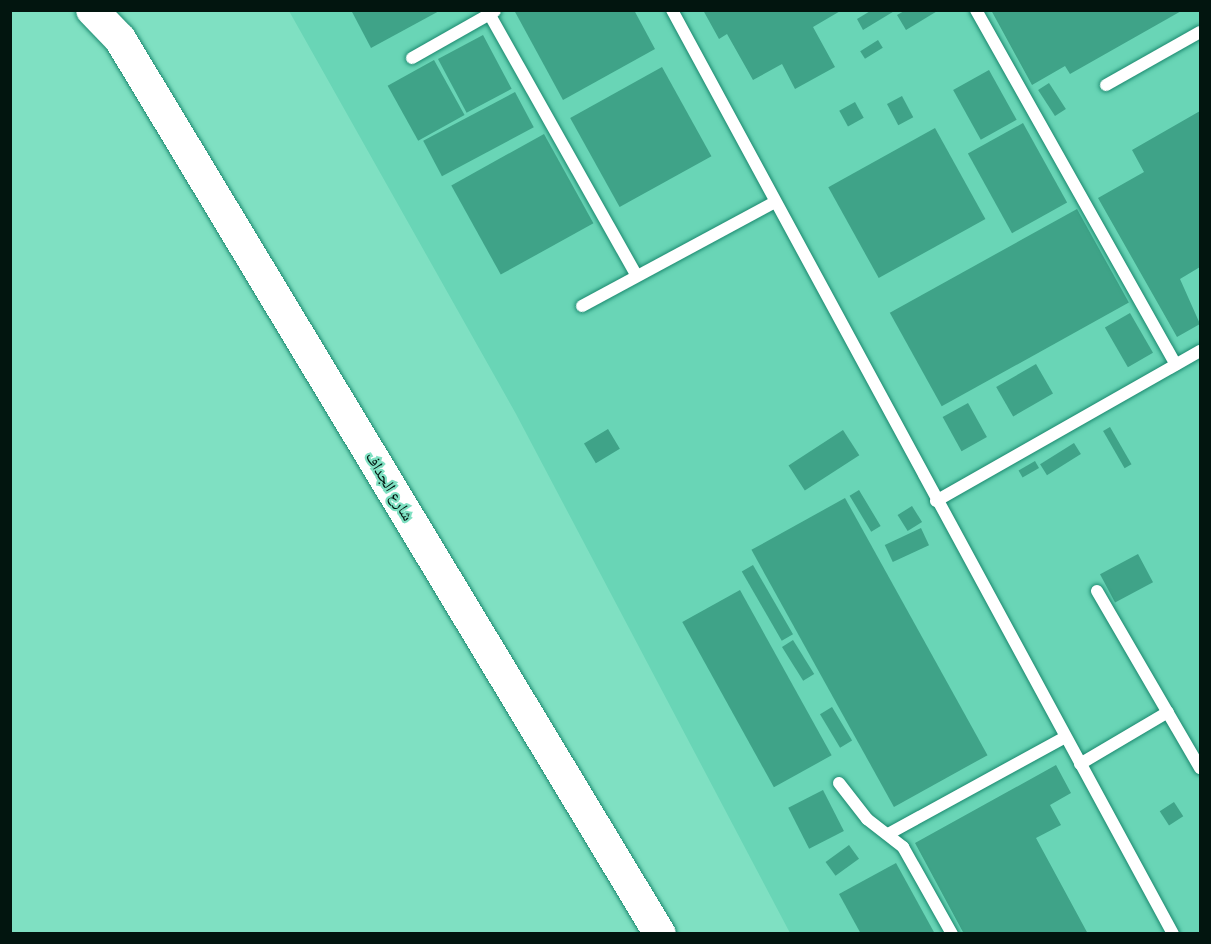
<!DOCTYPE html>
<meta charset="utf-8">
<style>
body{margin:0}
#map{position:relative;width:1211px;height:944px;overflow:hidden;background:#7fe0c2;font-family:"PT Serif","Noto Naskh Arabic",serif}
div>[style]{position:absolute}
.built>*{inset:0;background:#69d5b6}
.building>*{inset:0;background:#3fa388;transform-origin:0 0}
.roads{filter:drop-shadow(0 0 2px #1a886e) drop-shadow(0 0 2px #1a886e)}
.lane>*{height:12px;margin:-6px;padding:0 6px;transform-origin:6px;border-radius:6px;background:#fff}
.secondary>*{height:32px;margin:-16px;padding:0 16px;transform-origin:16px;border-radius:16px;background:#fff}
span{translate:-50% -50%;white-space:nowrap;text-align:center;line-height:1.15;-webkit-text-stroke:4.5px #7fe0c2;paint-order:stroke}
.street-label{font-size:16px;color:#02150f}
.frame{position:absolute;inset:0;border:12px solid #02150f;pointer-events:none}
</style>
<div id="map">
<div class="built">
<i style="clip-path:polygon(289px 11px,1200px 11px,1200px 933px,790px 933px,516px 414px)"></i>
</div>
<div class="building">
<i style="clip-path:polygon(351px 10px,441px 10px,371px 48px)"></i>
<i style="clip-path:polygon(514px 10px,634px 10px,655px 49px,563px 100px)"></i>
<i style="clip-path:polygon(703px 10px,842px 10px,813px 27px,835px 67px,795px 89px,782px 64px,753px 80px,727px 34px,719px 39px)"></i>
<i style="clip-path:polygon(872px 10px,896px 10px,863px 30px,857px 19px)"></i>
<i style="clip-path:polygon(906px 10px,939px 10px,906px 30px,897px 15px)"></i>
<i style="clip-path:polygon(991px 10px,1183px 10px,1070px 74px,1065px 66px,1032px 85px)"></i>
<i style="left:483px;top:35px;width:61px;height:51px;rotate:62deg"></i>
<i style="left:878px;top:40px;width:9px;height:21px;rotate:58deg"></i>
<i style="left:434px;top:60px;width:63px;height:53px;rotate:61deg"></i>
<i style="left:662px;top:67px;width:102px;height:105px;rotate:61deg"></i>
<i style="left:989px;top:70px;width:57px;height:41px;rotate:61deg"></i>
<i style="left:1049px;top:83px;width:31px;height:13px;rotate:57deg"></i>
<i style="left:515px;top:92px;width:40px;height:104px;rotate:62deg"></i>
<i style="left:902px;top:96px;width:24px;height:17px;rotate:62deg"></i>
<i style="left:855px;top:102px;width:18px;height:18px;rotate:61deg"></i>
<i style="clip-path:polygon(1200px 111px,1200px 267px,1180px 279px,1200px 324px,1177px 337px,1098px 198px,1144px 172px,1132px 150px)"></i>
<i style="left:1023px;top:123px;width:91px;height:63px;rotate:61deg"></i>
<i style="left:935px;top:128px;width:104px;height:122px;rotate:61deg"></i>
<i style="left:544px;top:134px;width:102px;height:106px;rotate:61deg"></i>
<i style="left:1077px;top:209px;width:107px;height:214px;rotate:61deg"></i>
<i style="left:1130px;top:313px;width:46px;height:29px;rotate:60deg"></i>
<i style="left:1036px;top:364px;width:34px;height:46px;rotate:60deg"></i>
<i style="left:968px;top:403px;width:39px;height:29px;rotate:61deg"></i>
<i style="left:1110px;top:427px;width:43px;height:8px;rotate:60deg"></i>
<i style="left:608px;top:429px;width:23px;height:28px;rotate:59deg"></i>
<i style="left:843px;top:430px;width:30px;height:65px;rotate:57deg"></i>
<i style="left:1074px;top:443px;width:13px;height:40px;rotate:58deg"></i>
<i style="left:1035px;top:461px;width:8px;height:19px;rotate:60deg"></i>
<i style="left:859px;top:490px;width:42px;height:11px;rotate:59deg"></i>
<i style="left:845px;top:498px;width:294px;height:107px;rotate:61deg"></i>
<i style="left:912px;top:506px;width:19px;height:17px;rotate:58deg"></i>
<i style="left:921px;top:528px;width:19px;height:40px;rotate:65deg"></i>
<i style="left:1138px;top:554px;width:32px;height:43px;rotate:62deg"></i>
<i style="left:753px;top:565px;width:80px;height:13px;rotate:60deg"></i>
<i style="left:740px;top:590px;width:189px;height:66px;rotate:61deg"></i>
<i style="left:793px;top:640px;width:40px;height:13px;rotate:58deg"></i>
<i style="left:832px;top:707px;width:39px;height:14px;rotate:59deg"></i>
<i style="clip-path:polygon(1056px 765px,1071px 793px,1050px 805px,1061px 825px,1036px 838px,1088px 934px,964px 934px,915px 843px)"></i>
<i style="left:823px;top:790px;width:46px;height:39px;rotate:63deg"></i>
<i style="left:1174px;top:802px;width:17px;height:17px;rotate:57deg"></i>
<i style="left:849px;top:845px;width:17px;height:29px;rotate:54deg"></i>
<i style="clip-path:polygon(896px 863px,935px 934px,861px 934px,839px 894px)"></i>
</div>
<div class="roads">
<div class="lane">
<i style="left:487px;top:10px;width:305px;rotate:60.6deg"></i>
<i style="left:672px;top:10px;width:1051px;rotate:61.53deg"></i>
<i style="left:976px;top:10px;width:407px;rotate:60.6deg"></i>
<i style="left:412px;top:58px;width:95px;rotate:-29.5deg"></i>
<i style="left:1106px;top:85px;width:108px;rotate:-29.4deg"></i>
<i style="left:582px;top:306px;width:219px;rotate:-28.3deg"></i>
<i style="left:936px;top:501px;width:304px;rotate:-29.6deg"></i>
<i style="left:1097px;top:591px;width:205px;rotate:59.8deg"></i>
<i style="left:1080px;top:764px;width:102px;rotate:-30.6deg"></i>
<i style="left:839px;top:783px;width:46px;rotate:52.1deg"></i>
<i style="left:867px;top:819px;width:46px;rotate:37.9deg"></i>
<i style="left:903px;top:847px;width:100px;rotate:60.6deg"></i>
<i style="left:890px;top:833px;width:200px;rotate:-28.7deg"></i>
</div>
<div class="secondary">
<i style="left:92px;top:10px;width:40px;rotate:46deg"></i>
<i style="left:120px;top:39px;width:1045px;rotate:58.9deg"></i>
</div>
</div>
<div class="street-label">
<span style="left:390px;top:486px;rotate:59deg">شارع الجداف</span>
</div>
<div class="frame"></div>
</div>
